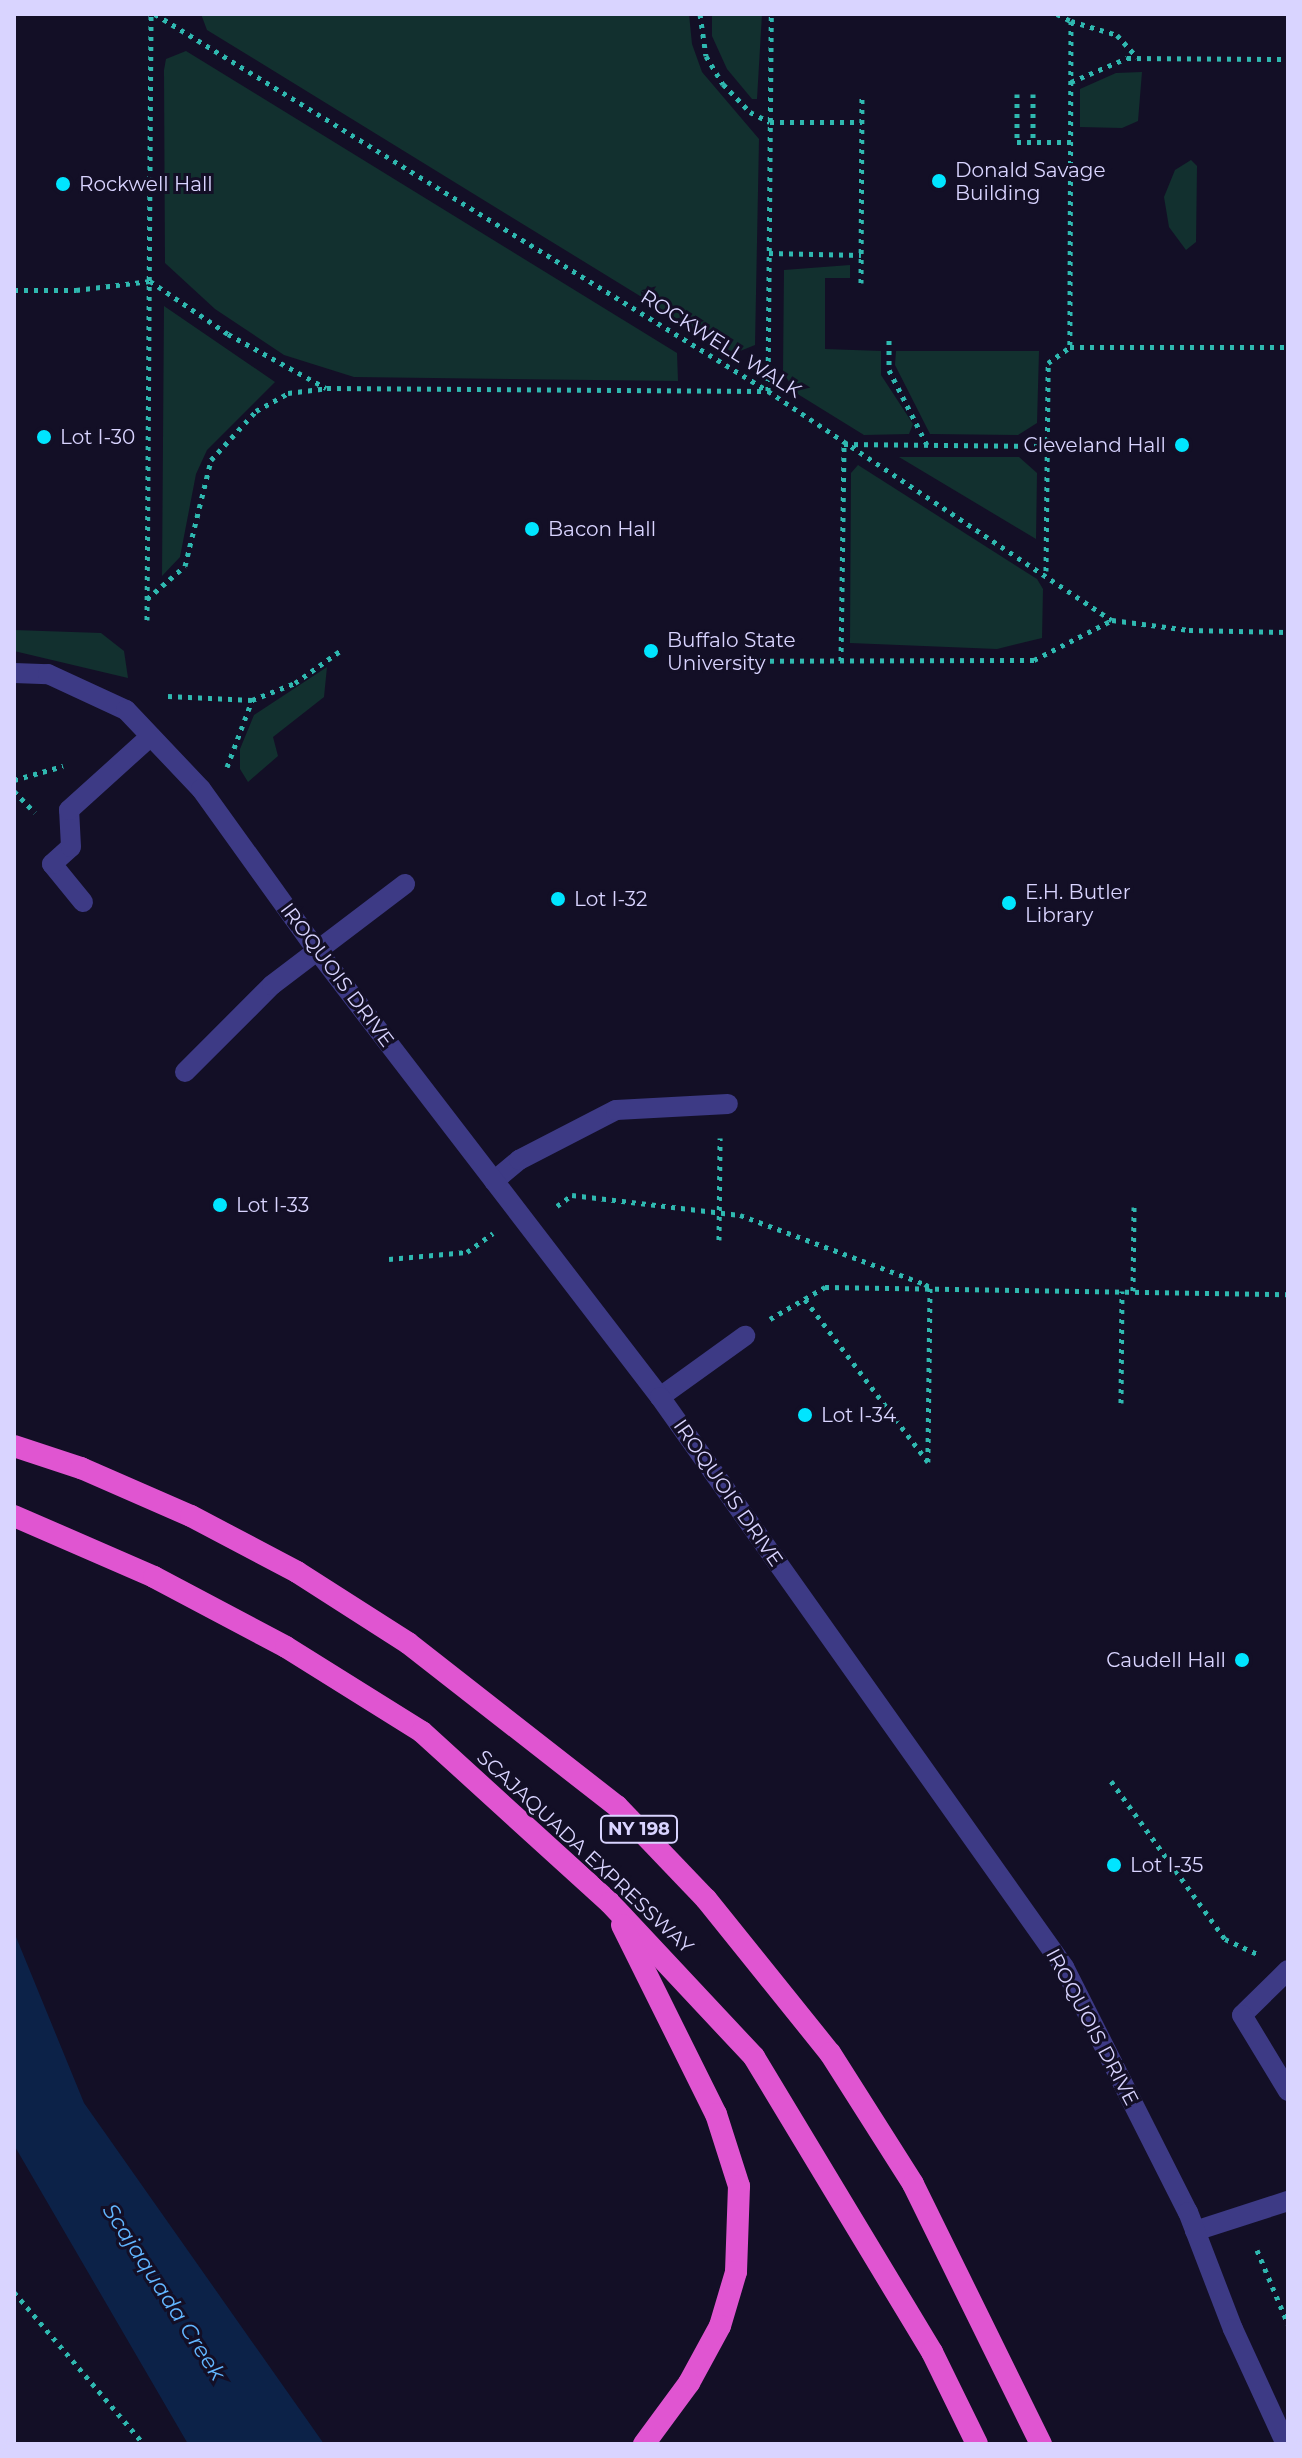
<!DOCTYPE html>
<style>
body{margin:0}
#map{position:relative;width:1302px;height:2458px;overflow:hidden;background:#130f26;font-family:Montserrat,sans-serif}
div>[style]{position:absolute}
.green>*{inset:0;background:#12302f}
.water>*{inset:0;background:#0c2248}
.path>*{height:5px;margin-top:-2.5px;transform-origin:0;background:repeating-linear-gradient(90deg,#2fb8b0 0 4px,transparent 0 10px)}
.service>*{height:20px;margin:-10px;padding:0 10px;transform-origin:10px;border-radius:10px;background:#3d3a85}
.minor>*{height:20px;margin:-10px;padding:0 10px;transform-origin:10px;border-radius:10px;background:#3d3a85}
.tertiary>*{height:20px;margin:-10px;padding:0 10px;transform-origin:10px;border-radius:10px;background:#3d3a85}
.trunk>*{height:22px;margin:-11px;padding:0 11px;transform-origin:11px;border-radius:11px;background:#e055d1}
.dots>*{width:22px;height:22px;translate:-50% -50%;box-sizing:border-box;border:4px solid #130f26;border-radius:50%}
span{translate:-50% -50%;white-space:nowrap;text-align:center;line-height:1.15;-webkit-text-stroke:6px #130f26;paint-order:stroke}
.shield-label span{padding:2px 6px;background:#130f26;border:2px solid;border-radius:6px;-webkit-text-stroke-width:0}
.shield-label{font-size:18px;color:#d9d4ff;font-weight:700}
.poi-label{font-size:20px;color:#d9d4ff}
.left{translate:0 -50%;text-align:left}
.right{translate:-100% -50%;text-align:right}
.street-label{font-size:20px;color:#d9d4ff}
.water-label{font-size:22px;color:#62b6ff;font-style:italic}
.frame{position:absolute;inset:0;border:16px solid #d9d4ff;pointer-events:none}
</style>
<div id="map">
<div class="green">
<i style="clip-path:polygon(201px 14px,689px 14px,692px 44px,702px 72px,759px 139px,755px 345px,735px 353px,723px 347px,207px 30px)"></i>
<i style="clip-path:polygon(712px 14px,762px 14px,757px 99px,752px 99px,727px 69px,712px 36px)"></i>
<i style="clip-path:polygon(186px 51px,677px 353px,678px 381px,354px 377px,284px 355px,215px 309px,165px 263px,164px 70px,166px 59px)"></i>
<i style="clip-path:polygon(1142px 72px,1138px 121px,1122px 128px,1080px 127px,1080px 89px,1116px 73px)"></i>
<i style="clip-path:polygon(1191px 160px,1197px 166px,1196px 242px,1186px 250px,1169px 227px,1164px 197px,1175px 170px)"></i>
<i style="clip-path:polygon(850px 265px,850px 278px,825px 278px,825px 349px,881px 351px,881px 375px,913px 424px,909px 434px,864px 435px,796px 393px,783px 372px,784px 270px)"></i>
<i style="clip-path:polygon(164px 306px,275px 382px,207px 450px,196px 474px,180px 557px,162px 576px)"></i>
<i style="clip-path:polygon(896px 351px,1039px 351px,1037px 423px,1018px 435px,930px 434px,895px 365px)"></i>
<i style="clip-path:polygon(899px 457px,1019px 457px,1037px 473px,1036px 539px)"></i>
<i style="clip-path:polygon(858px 465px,1037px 579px,1043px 589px,1042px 638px,997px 649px,850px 643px,851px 473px)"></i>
<i style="clip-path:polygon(14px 630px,101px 633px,124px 651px,128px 678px,14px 651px)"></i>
<i style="clip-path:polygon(327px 667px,324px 697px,273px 737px,278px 756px,248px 782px,240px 769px,240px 749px,254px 715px)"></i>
</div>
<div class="water">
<i style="clip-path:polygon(14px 1932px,84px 2103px,324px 2444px,188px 2444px,14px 2145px)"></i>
</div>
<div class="path">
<i style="left:155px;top:14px;width:720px;rotate:31.59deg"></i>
<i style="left:768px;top:391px;width:413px;rotate:33.7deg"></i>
<i style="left:1112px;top:620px;width:78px;rotate:7.4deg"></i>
<i style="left:1189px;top:630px;width:99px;rotate:1.2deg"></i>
<i style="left:700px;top:14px;width:42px;rotate:81.9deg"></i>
<i style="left:706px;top:56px;width:33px;rotate:59deg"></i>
<i style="left:723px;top:84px;width:39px;rotate:46deg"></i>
<i style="left:750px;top:112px;width:22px;rotate:27deg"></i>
<i style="left:770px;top:122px;width:92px"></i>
<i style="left:1057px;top:14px;width:16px;rotate:27deg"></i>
<i style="left:1071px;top:21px;width:326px;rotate:90.2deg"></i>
<i style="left:1071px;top:21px;width:48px;rotate:16.9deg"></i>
<i style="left:1117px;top:35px;width:30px;rotate:48deg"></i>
<i style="left:1071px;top:82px;width:61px;rotate:-23.2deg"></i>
<i style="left:1127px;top:58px;width:161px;rotate:0.4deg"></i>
<i style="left:1017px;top:94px;width:48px;rotate:90deg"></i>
<i style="left:1017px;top:142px;width:54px"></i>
<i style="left:1033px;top:94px;width:48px;rotate:90deg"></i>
<i style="left:769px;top:253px;width:92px;rotate:1.2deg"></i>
<i style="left:861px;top:283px;width:189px;rotate:-89.7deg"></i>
<i style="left:14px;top:290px;width:62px"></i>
<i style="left:76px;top:290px;width:75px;rotate:-6.9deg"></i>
<i style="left:150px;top:281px;width:94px;rotate:34.2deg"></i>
<i style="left:228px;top:334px;width:112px;rotate:28.9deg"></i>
<i style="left:889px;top:340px;width:30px;rotate:90deg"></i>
<i style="left:889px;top:370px;width:84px;rotate:63.1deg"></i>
<i style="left:1046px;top:571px;width:208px;rotate:-89.4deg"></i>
<i style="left:1048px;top:363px;width:27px;rotate:-36deg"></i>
<i style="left:1070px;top:347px;width:218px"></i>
<i style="left:147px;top:599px;width:50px;rotate:-41deg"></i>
<i style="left:185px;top:566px;width:109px;rotate:-76.2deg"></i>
<i style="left:211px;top:460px;width:67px;rotate:-47.4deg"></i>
<i style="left:256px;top:411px;width:37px;rotate:-29deg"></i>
<i style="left:288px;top:393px;width:39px;rotate:-7deg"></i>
<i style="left:327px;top:388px;width:441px;rotate:0.4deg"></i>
<i style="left:768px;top:391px;width:377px;rotate:-89.5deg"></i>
<i style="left:147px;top:620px;width:606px;rotate:-89.62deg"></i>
<i style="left:720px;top:661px;width:314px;rotate:-0.2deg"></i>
<i style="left:1034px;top:660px;width:88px;rotate:-27.1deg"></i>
<i style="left:841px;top:661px;width:217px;rotate:-89.2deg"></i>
<i style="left:844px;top:444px;width:202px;rotate:0.6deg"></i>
<i style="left:168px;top:696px;width:84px;rotate:2.7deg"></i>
<i style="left:252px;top:700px;width:46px;rotate:-21.6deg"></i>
<i style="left:295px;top:683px;width:55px;rotate:-35.4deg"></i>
<i style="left:227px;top:767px;width:72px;rotate:-69.5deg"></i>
<i style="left:14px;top:780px;width:51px;rotate:-15.9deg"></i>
<i style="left:14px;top:791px;width:30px;rotate:46deg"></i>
<i style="left:557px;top:1206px;width:19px;rotate:-36deg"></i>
<i style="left:572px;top:1195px;width:169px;rotate:6.8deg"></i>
<i style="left:740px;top:1215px;width:197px;rotate:20.5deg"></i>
<i style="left:925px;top:1284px;width:6px;rotate:39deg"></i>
<i style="left:930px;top:1288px;width:174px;rotate:90.7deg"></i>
<i style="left:928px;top:1462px;width:206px;rotate:-127.1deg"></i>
<i style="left:719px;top:1240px;width:102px;rotate:-89.4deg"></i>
<i style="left:389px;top:1259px;width:78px;rotate:-5.1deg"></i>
<i style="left:467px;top:1252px;width:32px;rotate:-36deg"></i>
<i style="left:1133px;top:1291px;width:84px;rotate:-89.3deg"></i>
<i style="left:770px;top:1319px;width:64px;rotate:-30.2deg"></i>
<i style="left:825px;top:1287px;width:463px;rotate:0.9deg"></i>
<i style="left:1121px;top:1403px;width:112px;rotate:-89.5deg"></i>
<i style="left:1111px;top:1781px;width:195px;rotate:54.2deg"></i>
<i style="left:1225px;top:1939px;width:35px;rotate:25deg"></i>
<i style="left:1257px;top:2250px;width:80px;rotate:67.3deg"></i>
<i style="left:14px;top:2292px;width:200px;rotate:49.5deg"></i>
</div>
<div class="service">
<i style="left:83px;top:902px;width:49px;rotate:-129.2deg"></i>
<i style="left:52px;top:864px;width:25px;rotate:-42deg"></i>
<i style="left:71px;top:847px;width:37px;rotate:-93deg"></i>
<i style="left:69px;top:810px;width:110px;rotate:-42.1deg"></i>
<i style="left:185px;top:1072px;width:123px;rotate:-45deg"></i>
<i style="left:272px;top:985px;width:167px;rotate:-37.2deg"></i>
<i style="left:660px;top:1397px;width:105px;rotate:-35.7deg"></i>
<i style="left:1288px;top:1970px;width:64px;rotate:135.6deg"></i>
<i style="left:1242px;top:2015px;width:89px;rotate:58.8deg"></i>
</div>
<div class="minor">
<i style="left:494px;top:1181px;width:33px;rotate:-40deg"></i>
<i style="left:519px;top:1160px;width:109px;rotate:-27.3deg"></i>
<i style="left:616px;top:1110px;width:112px;rotate:-3.1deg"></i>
<i style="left:1195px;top:2231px;width:98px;rotate:-17.9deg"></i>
</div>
<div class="tertiary">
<i style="left:14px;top:673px;width:34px;rotate:2deg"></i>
<i style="left:48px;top:674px;width:86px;rotate:24.8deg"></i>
<i style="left:126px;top:710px;width:109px;rotate:46.5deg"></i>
<i style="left:201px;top:789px;width:197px;rotate:54.3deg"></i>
<i style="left:316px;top:949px;width:565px;rotate:52.48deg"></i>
<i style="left:660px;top:1397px;width:699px;rotate:54.67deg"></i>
<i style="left:1064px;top:1967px;width:275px;rotate:63.2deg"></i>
<i style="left:1188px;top:2212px;width:125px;rotate:69deg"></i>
<i style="left:1233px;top:2329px;width:127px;rotate:65.3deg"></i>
</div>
<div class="trunk">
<i style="left:14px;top:1446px;width:71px;rotate:18.2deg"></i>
<i style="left:81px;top:1468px;width:120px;rotate:23.6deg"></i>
<i style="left:191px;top:1516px;width:120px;rotate:27.8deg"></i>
<i style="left:297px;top:1572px;width:132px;rotate:32.6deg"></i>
<i style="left:408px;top:1643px;width:265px;rotate:38deg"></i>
<i style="left:617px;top:1806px;width:129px;rotate:46.3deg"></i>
<i style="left:706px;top:1899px;width:198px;rotate:51.2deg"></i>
<i style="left:830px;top:2053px;width:155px;rotate:57.6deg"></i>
<i style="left:913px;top:2184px;width:290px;rotate:63.8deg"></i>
<i style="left:14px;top:1516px;width:153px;rotate:23.5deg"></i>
<i style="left:154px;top:1577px;width:149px;rotate:27.9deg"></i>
<i style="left:286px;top:1647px;width:160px;rotate:32deg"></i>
<i style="left:422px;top:1732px;width:254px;rotate:42.3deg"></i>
<i style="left:610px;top:1903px;width:211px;rotate:46.9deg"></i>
<i style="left:754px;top:2057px;width:345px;rotate:58.9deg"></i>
<i style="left:932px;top:2352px;width:102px;rotate:63.9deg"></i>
<i style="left:622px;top:1925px;width:211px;rotate:63.6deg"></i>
<i style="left:716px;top:2114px;width:76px;rotate:72.3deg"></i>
<i style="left:739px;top:2186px;width:86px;rotate:92deg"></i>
<i style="left:736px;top:2272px;width:56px;rotate:106.5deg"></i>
<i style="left:720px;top:2326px;width:65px;rotate:118.5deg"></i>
<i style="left:689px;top:2383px;width:76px;rotate:126.4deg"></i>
</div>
<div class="dots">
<i style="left:939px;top:181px;background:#00e5ff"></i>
<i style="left:63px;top:184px;background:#00e5ff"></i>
<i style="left:44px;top:437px;background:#00e5ff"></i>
<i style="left:1182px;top:445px;background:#00e5ff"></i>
<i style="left:532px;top:529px;background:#00e5ff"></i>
<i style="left:651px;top:651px;background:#00e5ff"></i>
<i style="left:558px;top:899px;background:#00e5ff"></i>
<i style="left:1009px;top:903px;background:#00e5ff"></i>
<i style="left:220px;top:1205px;background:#00e5ff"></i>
<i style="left:805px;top:1415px;background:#00e5ff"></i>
<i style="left:1242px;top:1660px;background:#00e5ff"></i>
<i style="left:1114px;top:1865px;background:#00e5ff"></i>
</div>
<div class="shield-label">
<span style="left:639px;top:1829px">NY 198</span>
</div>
<div class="poi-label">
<span class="left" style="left:955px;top:182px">Donald Savage<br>Building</span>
<span class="left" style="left:79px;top:184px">Rockwell Hall</span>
<span class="left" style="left:60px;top:437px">Lot I-30</span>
<span class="right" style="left:1166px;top:445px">Cleveland Hall</span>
<span class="left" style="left:548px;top:529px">Bacon Hall</span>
<span class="left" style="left:667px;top:652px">Buffalo State<br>University</span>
<span class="left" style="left:1025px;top:904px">E.H. Butler<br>Library</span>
<span class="left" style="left:574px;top:899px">Lot I-32</span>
<span class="left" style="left:236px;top:1205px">Lot I-33</span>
<span class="left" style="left:821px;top:1415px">Lot I-34</span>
<span class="right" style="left:1226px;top:1660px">Caudell Hall</span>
<span class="left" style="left:1130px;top:1865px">Lot I-35</span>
</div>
<div class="street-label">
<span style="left:721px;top:344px;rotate:32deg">ROCKWELL WALK</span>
<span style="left:337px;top:975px;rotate:53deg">IROQUOIS DRIVE</span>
<span style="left:728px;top:1493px;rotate:55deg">IROQUOIS DRIVE</span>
<span style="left:585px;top:1852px;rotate:43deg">SCAJAQUADA EXPRESSWAY</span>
<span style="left:1092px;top:2027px;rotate:62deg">IROQUOIS DRIVE</span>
</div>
<div class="water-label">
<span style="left:164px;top:2292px;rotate:57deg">Scajaquada Creek</span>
</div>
<div class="frame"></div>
</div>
